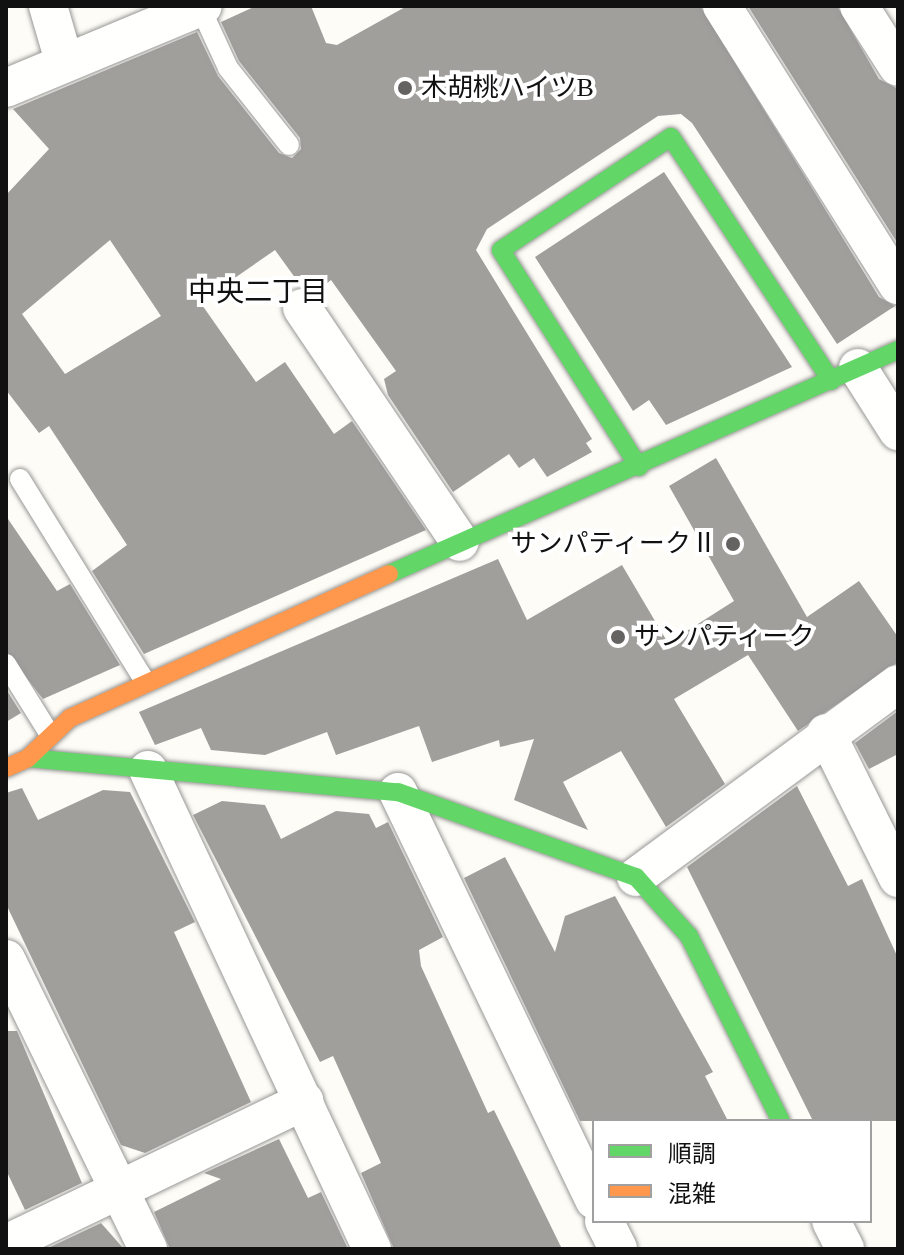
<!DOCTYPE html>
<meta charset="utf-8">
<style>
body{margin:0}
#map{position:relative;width:904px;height:1255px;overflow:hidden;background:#fdfcf7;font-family:"Times New Roman","Noto Sans JP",serif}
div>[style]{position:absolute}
.building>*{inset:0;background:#a19f9c}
.roads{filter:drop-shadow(0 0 2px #979795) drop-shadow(0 0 2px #979795)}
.lane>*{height:20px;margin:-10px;padding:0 10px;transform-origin:10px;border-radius:10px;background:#fffffe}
.street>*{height:38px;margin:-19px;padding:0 19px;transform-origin:19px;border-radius:19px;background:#fffffe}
.fast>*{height:18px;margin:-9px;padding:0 9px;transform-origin:9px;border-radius:9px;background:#63d668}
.slow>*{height:18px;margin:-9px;padding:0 9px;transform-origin:9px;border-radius:9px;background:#ff974d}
.dots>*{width:22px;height:22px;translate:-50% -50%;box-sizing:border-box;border:4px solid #fff;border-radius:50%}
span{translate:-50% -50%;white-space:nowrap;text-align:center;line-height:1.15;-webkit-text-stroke:8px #fff;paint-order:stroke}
.poi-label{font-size:26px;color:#111}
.left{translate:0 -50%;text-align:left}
.right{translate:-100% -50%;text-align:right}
.neighbourhood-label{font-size:28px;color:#111}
.frame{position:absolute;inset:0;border:8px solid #111;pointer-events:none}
.legend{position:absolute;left:592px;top:1119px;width:280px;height:104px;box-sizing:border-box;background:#fff;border:2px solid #a0a0a0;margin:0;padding:10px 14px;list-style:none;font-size:24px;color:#111}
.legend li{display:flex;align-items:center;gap:16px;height:40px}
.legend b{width:40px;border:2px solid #a0a0a0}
</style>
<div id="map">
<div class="building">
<i style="clip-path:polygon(evenodd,256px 6px,311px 6px,326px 43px,337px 45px,407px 6px,700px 6px,879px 297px,895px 306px,837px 344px,692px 123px,681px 114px,658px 116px,487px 229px,476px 250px,592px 439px,586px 443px,592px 452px,547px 477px,534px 458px,519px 468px,509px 454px,453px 492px,388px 395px,384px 379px,396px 371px,331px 280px,316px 292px,301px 286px,275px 250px,200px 302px,256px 382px,285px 362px,334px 434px,352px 421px,426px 530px,144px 654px,92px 571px,127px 545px,49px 426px,39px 433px,6px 390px,6px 195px,49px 149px,13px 109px,197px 32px,218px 76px,279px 153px,292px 158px,301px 149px,300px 138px,239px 61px,221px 22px,256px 6px,110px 240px,161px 316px,65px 374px,22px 314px,110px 240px)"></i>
<i style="clip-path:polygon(748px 6px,837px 6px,879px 79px,898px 89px,898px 244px)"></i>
<i style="clip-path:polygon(664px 172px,792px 367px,666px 425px,649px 400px,633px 411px,535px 257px)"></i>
<i style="clip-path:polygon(716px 458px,807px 617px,859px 581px,898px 637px,898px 662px,798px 731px,748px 655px,674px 699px,725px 784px,666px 827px,621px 751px,563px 782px,588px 830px,514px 800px,534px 739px,500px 747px,499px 740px,432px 762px,419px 726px,336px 755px,327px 732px,265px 755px,211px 750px,201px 728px,155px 745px,139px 712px,498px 559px,527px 620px,622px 565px,668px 643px,734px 601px,669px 486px)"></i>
<i style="clip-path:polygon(6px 516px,57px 591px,70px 584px,120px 665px,43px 699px,6px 651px)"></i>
<i style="clip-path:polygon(6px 689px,21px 713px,6px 722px)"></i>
<i style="clip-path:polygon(898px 711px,898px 754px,869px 769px,855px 743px)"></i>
<i style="clip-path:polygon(797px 786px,848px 886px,862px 879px,898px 958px,898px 1121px,813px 1121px,687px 867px)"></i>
<i style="clip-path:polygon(22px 788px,38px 820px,103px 790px,130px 792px,195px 922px,174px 932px,251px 1102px,145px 1153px,121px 1145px,6px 904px,6px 793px)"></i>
<i style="clip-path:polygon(222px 801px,265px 805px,281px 839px,336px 811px,369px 814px,376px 828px,388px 822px,443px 937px,419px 950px,421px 966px,488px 1113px,494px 1110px,562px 1249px,394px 1249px,361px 1173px,381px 1163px,333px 1056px,320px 1062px,193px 815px)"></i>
<i style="clip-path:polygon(505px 857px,555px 952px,565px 916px,615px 896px,713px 1072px,705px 1076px,728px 1121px,580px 1121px,464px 878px)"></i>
<i style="clip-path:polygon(6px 1031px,17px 1031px,82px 1183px,25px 1210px,6px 1170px)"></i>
<i style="clip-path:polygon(279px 1139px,308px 1198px,321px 1192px,348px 1249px,170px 1249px,154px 1212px,221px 1179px,204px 1173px)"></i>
<i style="clip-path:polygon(101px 1223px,124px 1249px,46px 1249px)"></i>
</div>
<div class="roads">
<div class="lane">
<i style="left:200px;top:7px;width:67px;rotate:65.3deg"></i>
<i style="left:228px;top:68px;width:98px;rotate:51.6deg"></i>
<i style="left:20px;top:479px;width:238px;rotate:58.3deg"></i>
<i style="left:6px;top:664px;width:81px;rotate:58.1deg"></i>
</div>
<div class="street">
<i style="left:48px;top:6px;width:57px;rotate:73.8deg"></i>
<i style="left:722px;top:6px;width:330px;rotate:57.8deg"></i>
<i style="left:859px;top:6px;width:72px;rotate:57.4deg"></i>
<i style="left:6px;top:88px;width:213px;rotate:-22.6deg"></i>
<i style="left:302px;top:308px;width:282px;rotate:56deg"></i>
<i style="left:858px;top:368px;width:75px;rotate:57.6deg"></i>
<i style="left:826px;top:733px;width:162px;rotate:63.6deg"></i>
<i style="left:148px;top:770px;width:529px;rotate:64.94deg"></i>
<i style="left:398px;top:792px;width:453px;rotate:64.3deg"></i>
<i style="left:636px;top:877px;width:325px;rotate:-36.4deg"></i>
<i style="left:6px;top:959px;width:323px;rotate:63.9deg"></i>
<i style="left:604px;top:1221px;width:31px;rotate:63deg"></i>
<i style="left:831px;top:1221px;width:31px;rotate:63deg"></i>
<i style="left:6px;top:1244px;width:331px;rotate:-25.6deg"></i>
</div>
<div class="fast">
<i style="left:639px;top:467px;width:257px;rotate:-122.5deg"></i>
<i style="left:501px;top:250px;width:204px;rotate:-33.6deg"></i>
<i style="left:671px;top:137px;width:292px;rotate:56.7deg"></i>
<i style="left:389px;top:574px;width:556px;rotate:-23.75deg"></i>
<i style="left:28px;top:758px;width:372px;rotate:5.3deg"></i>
<i style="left:398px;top:792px;width:253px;rotate:19.7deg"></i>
<i style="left:636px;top:877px;width:79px;rotate:48.1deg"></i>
<i style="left:689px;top:936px;width:207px;rotate:63.6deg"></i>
</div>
<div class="slow">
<i style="left:6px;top:768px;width:24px;rotate:-24deg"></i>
<i style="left:28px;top:758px;width:58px;rotate:-43.6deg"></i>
<i style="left:70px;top:718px;width:350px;rotate:-24.3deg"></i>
</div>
</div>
<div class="dots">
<i style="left:405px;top:88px;background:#646362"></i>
<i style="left:733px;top:544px;background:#646362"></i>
<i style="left:618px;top:637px;background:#646362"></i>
</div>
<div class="poi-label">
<span class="left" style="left:421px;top:88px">木胡桃ハイツB</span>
<span class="right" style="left:717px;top:544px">サンパティークⅡ</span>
<span class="left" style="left:634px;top:637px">サンパティーク</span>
</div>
<div class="neighbourhood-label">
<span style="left:258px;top:292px">中央二丁目</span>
</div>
<div class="frame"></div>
<ul class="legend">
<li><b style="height:10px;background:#63d668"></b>順調</li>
<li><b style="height:10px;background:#ff974d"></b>混雑</li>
</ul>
</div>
